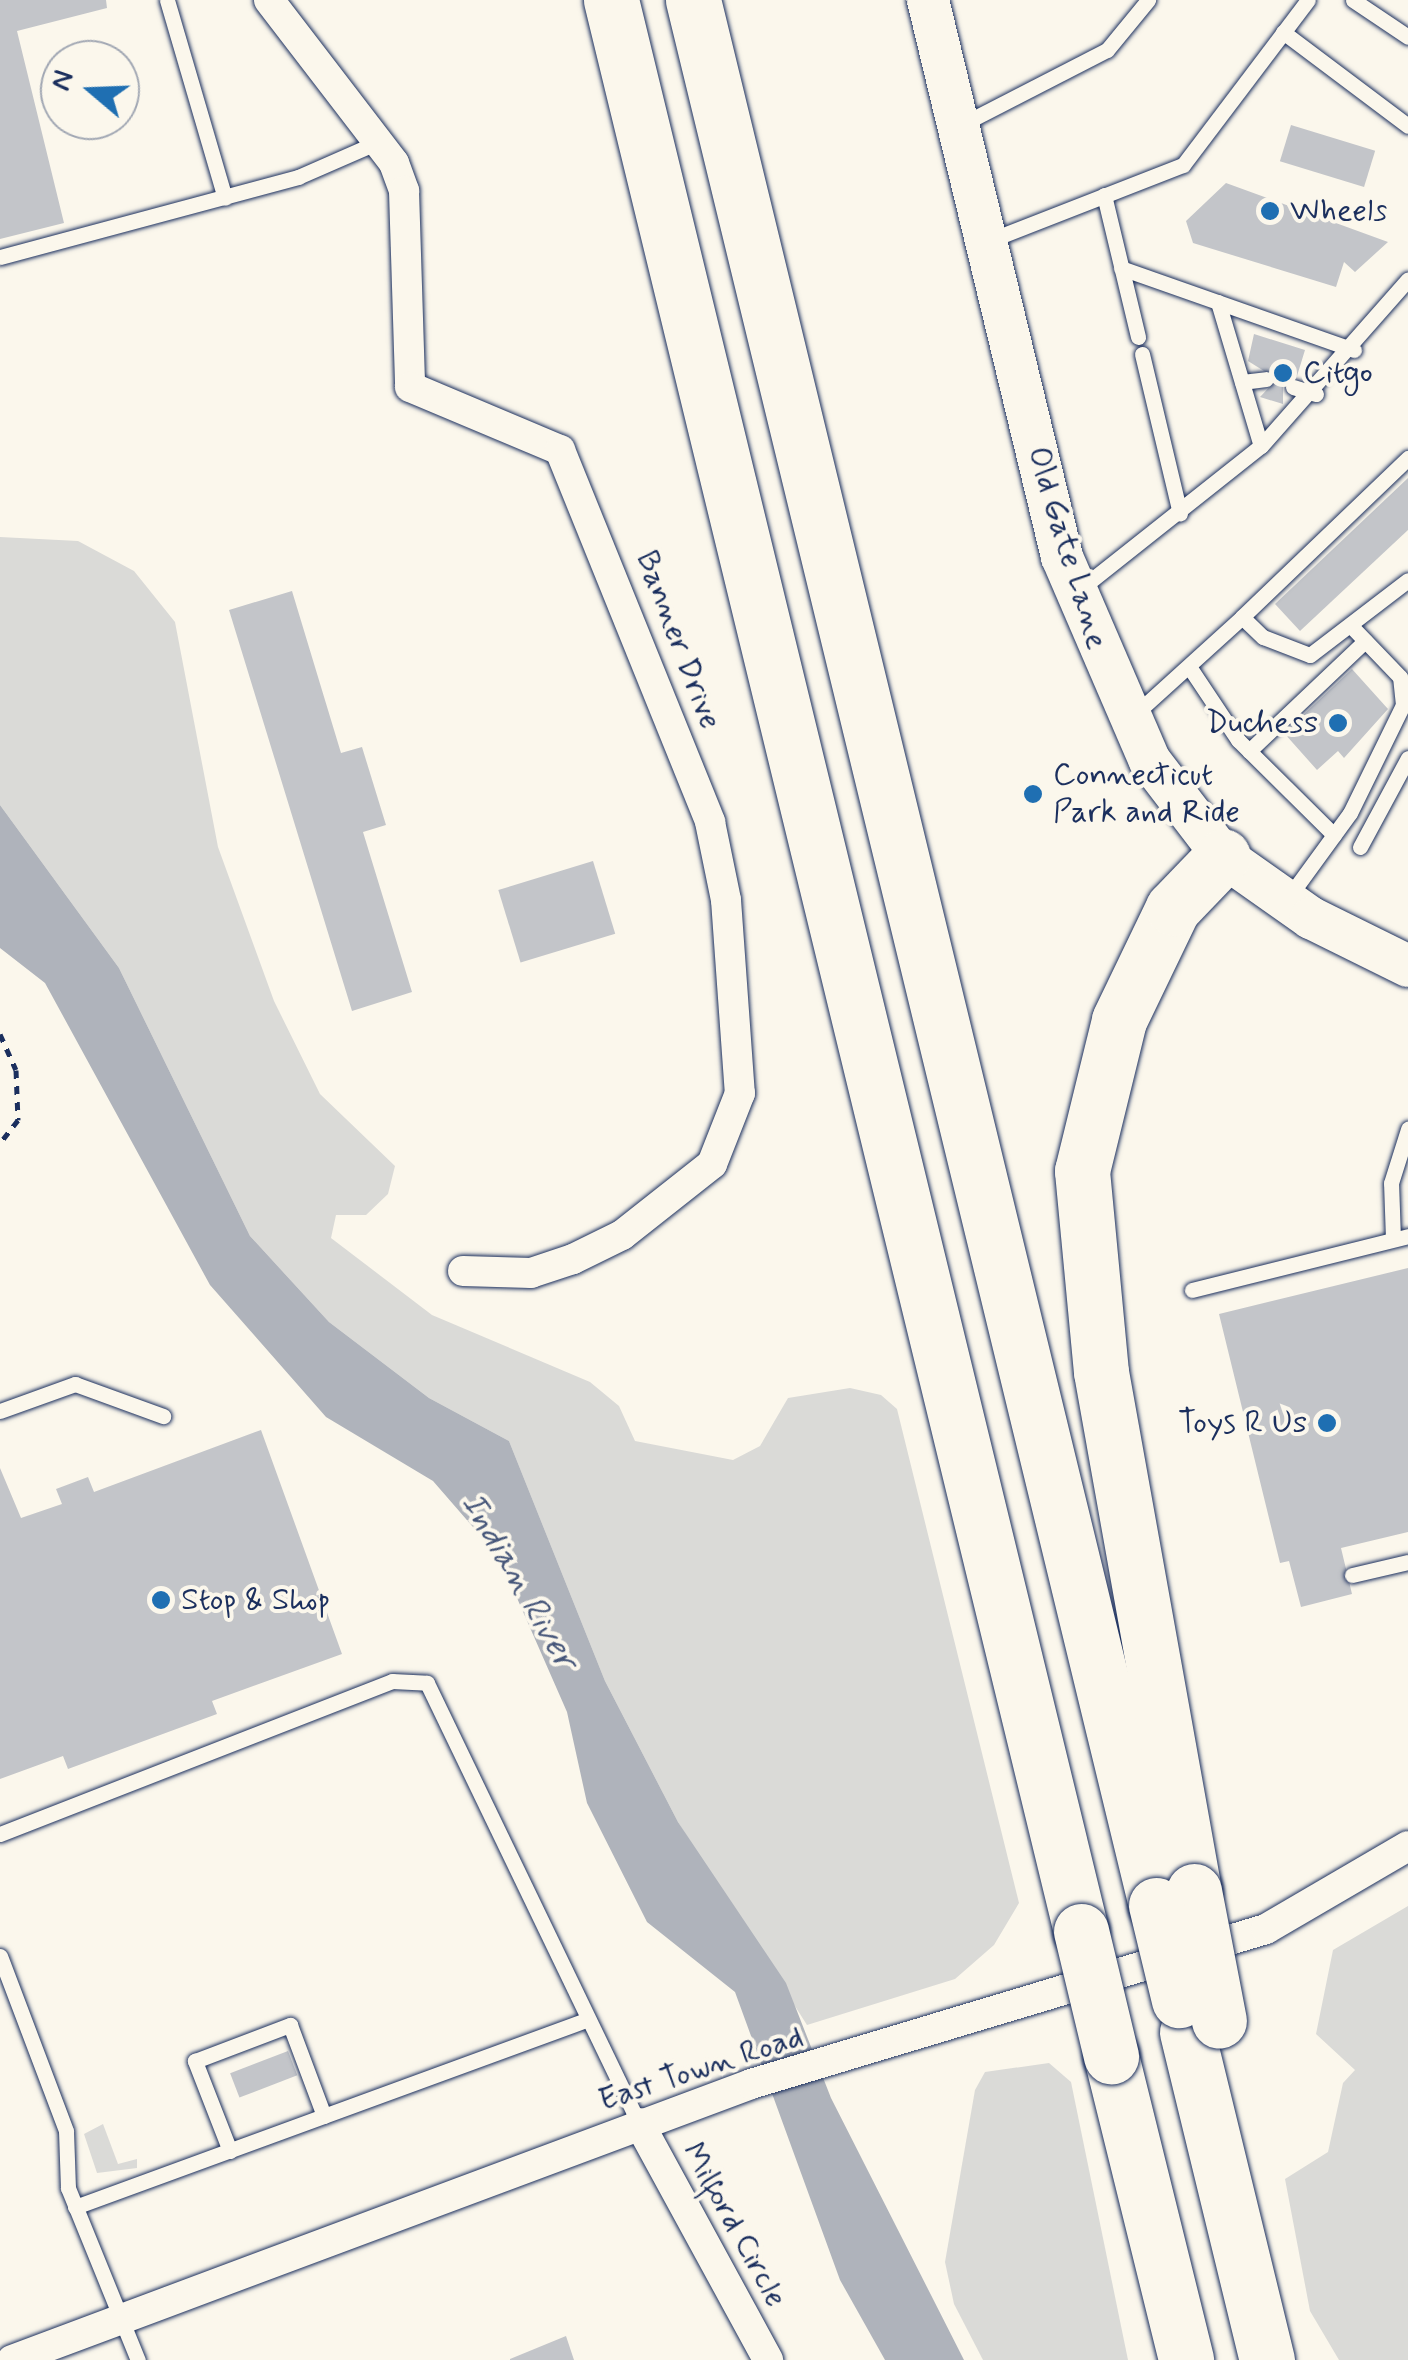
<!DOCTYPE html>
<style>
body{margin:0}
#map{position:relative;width:1408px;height:2360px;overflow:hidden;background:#fbf7ec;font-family:Mynerve,sans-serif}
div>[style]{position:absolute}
.green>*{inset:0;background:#dadad7}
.water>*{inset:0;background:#afb3bb}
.building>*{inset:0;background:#c3c5c9;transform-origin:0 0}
.path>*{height:5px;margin-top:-2.5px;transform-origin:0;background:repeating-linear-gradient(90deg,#1b2f5e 0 8px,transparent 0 16px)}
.roads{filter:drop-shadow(0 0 2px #1b2f5e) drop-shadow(0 0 2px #1b2f5e)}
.service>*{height:15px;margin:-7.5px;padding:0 7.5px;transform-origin:7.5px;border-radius:7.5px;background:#fbf7ec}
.minor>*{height:30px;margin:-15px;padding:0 15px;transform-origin:15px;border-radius:15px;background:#fbf7ec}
.secondary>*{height:42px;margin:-21px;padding:0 21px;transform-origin:21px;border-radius:21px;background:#fbf7ec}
.motorway>*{height:55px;margin:-27.5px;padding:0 27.5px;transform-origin:27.5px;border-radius:27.5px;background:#fbf7ec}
.bridges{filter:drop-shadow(0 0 2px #1b2f5e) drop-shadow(0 0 2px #1b2f5e)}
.motorway-bridge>*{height:55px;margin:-27.5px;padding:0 27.5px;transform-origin:27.5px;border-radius:27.5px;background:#fbf7ec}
.dots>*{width:28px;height:28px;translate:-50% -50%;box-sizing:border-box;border:5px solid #fbf7ec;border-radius:50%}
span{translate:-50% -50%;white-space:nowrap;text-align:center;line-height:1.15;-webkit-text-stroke:8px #fbf7ec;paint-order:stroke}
.poi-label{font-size:32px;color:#1b2f5e}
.left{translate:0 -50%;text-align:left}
.right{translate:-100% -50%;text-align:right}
.street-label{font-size:32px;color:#1b2f5e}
.water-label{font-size:35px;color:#47577a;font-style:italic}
.north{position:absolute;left:40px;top:40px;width:100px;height:100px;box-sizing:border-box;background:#fbf7ec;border:2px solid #a1a7b3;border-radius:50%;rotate:289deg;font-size:28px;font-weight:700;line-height:40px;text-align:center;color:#1b2f5e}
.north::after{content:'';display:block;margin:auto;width:35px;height:45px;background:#1f6fb2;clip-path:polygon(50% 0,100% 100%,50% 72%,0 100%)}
</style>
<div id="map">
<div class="green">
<i style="clip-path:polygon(0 537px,78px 541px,134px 571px,175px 622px,218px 847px,274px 1001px,320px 1094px,395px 1166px,388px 1194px,366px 1215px,336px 1215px,331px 1238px,432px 1315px,590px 1382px,619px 1406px,635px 1441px,733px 1460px,760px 1446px,788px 1398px,850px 1388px,881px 1395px,897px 1409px,1019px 1903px,994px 1945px,955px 1979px,807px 2025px,678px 1822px,605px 1681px,509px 1441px,429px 1398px,329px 1322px,250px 1236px,119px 968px,0 805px)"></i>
<i style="clip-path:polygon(1408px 1906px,1408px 2360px,1339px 2360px,1310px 2311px,1285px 2179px,1328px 2152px,1343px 2083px,1355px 2070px,1316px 2034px,1333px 1950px)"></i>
<i style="clip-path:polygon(1049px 2063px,1071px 2082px,1128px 2360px,983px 2360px,954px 2304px,945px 2262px,975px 2090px,985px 2072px)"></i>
<i style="clip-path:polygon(103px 2124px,118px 2164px,137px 2159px,137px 2168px,97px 2173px,84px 2134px)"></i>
</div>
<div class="water">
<i style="clip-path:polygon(0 805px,119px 968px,250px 1236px,329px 1322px,429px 1398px,509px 1441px,605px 1681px,678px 1822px,786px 1983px,831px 2098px,964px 2360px,885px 2360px,840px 2280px,735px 1992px,647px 1922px,587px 1803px,567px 1712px,499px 1557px,433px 1481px,326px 1417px,210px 1285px,45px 983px,0 948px)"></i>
</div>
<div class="building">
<i style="clip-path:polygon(0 0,106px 0,107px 8px,17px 31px,64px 223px,0 239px)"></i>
<i style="left:1291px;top:125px;width:88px;height:38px;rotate:17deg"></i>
<i style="clip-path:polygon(1226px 183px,1388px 242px,1355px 272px,1344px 262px,1336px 287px,1193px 243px,1186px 221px)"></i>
<i style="clip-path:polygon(1254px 334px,1305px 350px,1297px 376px,1283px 383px,1283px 404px,1260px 397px,1277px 379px,1248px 361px)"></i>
<i style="clip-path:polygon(1408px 478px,1408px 530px,1300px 631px,1275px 604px)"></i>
<i style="clip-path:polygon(292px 591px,341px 753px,362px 747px,386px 825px,363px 832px,412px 992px,352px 1011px,229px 610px)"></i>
<i style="clip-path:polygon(1352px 669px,1388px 709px,1344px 758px,1338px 751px,1317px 770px,1284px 733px)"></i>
<i style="left:593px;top:861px;width:76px;height:99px;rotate:73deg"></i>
<i style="clip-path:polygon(1408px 1268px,1408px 1532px,1341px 1548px,1352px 1594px,1301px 1607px,1289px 1561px,1280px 1563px,1219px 1314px)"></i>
<i style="clip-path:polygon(261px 1430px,342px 1654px,212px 1701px,217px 1714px,68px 1769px,63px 1756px,0 1779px,0 1468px,21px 1518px,62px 1504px,56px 1489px,88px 1477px,94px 1492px)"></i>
<i style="left:288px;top:2051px;width:26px;height:62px;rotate:69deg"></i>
<i style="clip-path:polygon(566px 2336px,574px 2360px,510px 2360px,510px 2359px)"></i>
</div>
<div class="path">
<i style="left:0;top:1034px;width:39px;rotate:66deg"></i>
<i style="left:16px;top:1070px;width:50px;rotate:87.7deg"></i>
<i style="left:18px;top:1120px;width:29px;rotate:128deg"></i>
</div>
<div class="roads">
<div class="service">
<i style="left:167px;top:0;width:206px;rotate:73.7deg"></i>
<i style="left:1353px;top:0;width:66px;rotate:33.9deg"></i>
<i style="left:1283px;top:32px;width:156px;rotate:36.9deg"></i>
<i style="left:959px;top:126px;width:166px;rotate:-27.2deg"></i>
<i style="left:1107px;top:50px;width:65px;rotate:-50.6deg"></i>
<i style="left:1104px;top:195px;width:146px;rotate:76.5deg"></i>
<i style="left:988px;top:241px;width:209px;rotate:-21.3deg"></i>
<i style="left:1183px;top:165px;width:207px;rotate:-52.9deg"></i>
<i style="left:0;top:257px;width:309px;rotate:-15deg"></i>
<i style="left:298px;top:177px;width:87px;rotate:-23.6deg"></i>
<i style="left:1121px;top:268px;width:247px;rotate:19.4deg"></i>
<i style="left:1218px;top:302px;width:150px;rotate:73.4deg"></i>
<i style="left:1142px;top:354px;width:164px;rotate:76.6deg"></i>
<i style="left:1242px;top:382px;width:24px;rotate:-7deg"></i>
<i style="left:1293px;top:387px;width:24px;rotate:17deg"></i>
<i style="left:1079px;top:590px;width:232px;rotate:-38.4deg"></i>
<i style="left:1261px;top:446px;width:222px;rotate:-48.6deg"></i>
<i style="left:1242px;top:617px;width:230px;rotate:-43.8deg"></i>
<i style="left:1190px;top:668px;width:87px;rotate:56.3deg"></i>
<i style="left:1238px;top:740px;width:135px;rotate:44.7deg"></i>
<i style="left:1133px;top:716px;width:147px;rotate:-42.2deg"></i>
<i style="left:1242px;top:617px;width:29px;rotate:44deg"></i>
<i style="left:1263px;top:637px;width:50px;rotate:21deg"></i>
<i style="left:1310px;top:655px;width:123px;rotate:-37.4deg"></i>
<i style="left:1249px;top:751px;width:160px;rotate:-43.5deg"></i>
<i style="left:1360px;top:847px;width:101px;rotate:-61.7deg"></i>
<i style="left:1288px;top:898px;width:105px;rotate:-53.9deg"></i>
<i style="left:1350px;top:813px;width:120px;rotate:-63.9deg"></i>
<i style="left:1403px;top:705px;width:28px;rotate:-96deg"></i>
<i style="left:1400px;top:677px;width:69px;rotate:-133.8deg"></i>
<i style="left:1393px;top:1239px;width:56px;rotate:-92deg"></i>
<i style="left:1391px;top:1183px;width:57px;rotate:-72.5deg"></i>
<i style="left:1192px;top:1290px;width:223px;rotate:-14deg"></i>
<i style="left:0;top:1411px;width:80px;rotate:-19.8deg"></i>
<i style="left:75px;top:1384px;width:94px;rotate:20deg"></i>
<i style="left:1352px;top:1575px;width:57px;rotate:-13.1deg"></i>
<i style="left:0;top:1834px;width:421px;rotate:-21.3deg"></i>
<i style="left:392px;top:1681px;width:35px;rotate:3deg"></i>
<i style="left:427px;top:1683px;width:488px;rotate:64.3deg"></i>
<i style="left:0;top:1956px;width:187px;rotate:69.3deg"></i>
<i style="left:66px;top:2131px;width:57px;rotate:88deg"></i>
<i style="left:68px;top:2188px;width:186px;rotate:67.9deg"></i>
<i style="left:230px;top:2151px;width:97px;rotate:-111.3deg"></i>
<i style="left:195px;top:2061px;width:102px;rotate:-20.8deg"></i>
<i style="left:290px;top:2025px;width:97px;rotate:69.5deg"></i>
<i style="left:75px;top:2207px;width:544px;rotate:-20.1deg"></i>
</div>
<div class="minor">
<i style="left:269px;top:0;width:205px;rotate:52.5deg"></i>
<i style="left:394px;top:163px;width:30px;rotate:70deg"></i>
<i style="left:404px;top:191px;width:196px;rotate:88.2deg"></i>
<i style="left:410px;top:387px;width:163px;rotate:22.8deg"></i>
<i style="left:560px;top:450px;width:401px;rotate:68deg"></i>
<i style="left:710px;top:822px;width:80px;rotate:78.4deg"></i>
<i style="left:726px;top:900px;width:194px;rotate:85.9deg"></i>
<i style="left:740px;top:1093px;width:76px;rotate:111.5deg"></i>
<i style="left:712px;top:1164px;width:115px;rotate:141.7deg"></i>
<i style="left:622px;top:1235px;width:55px;rotate:153.9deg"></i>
<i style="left:573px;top:1259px;width:44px;rotate:161.6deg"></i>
<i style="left:531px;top:1273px;width:68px;rotate:-178.3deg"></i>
<i style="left:639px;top:2123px;width:270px;rotate:61.4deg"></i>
<i style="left:12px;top:2360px;width:789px;rotate:-20.48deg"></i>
<i style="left:751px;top:2084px;width:538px;rotate:-16.75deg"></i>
<i style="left:1266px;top:1929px;width:164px;rotate:-30.3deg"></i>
</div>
<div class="secondary">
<i style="left:928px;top:0;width:573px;rotate:76.47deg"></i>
<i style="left:1062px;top:557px;width:222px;rotate:66.7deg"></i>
<i style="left:1150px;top:761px;width:120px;rotate:52.5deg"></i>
<i style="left:1223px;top:856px;width:108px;rotate:35.2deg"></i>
<i style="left:1311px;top:918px;width:108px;rotate:26.3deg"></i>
</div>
<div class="motorway">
<i style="left:611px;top:0;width:1987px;rotate:76.32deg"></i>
<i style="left:693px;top:0;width:1960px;rotate:76.34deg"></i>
<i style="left:1194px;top:1891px;width:527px;rotate:-100.16deg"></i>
<i style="left:1101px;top:1372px;width:202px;rotate:-95.4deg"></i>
<i style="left:1082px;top:1171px;width:155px;rotate:-76.2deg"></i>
<i style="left:1119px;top:1020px;width:124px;rotate:-64.3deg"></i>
<i style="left:1173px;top:908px;width:72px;rotate:-46.1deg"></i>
<i style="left:1187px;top:2032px;width:338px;rotate:76.3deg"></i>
<i style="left:1111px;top:2056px;width:313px;rotate:76.1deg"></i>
</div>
</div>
<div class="bridges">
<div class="motorway-bridge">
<i style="left:1194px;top:1891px;width:132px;rotate:79.1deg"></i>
<i style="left:1156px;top:1905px;width:98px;rotate:76.4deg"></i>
<i style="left:1081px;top:1931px;width:129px;rotate:76.5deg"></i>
</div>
</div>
<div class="dots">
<i style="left:1270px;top:211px;background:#1f6fb2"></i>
<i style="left:1283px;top:373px;background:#1f6fb2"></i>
<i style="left:1338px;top:723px;background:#1f6fb2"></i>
<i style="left:1033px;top:794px;background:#1f6fb2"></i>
<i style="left:1327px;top:1423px;background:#1f6fb2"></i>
<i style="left:161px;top:1600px;background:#1f6fb2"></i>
</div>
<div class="poi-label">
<span class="left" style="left:1290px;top:211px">Wheels</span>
<span class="left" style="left:1303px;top:373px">Citgo</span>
<span class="right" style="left:1318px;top:723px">Duchess</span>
<span class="left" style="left:1053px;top:794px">Connecticut<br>Park and Ride</span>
<span class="right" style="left:1307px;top:1423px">Toys R Us</span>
<span class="left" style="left:181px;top:1600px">Stop &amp; Shop</span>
</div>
<div class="street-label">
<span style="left:1067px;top:548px;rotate:73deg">Old Gate Lane</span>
<span style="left:678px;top:640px;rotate:69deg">Banner Drive</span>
<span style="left:701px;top:2069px;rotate:-18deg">East Town Road</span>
<span style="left:734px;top:2225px;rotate:61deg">Milford Circle</span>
</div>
<div class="water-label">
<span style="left:519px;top:1581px;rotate:60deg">Indian River</span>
</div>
<div class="north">N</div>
</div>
